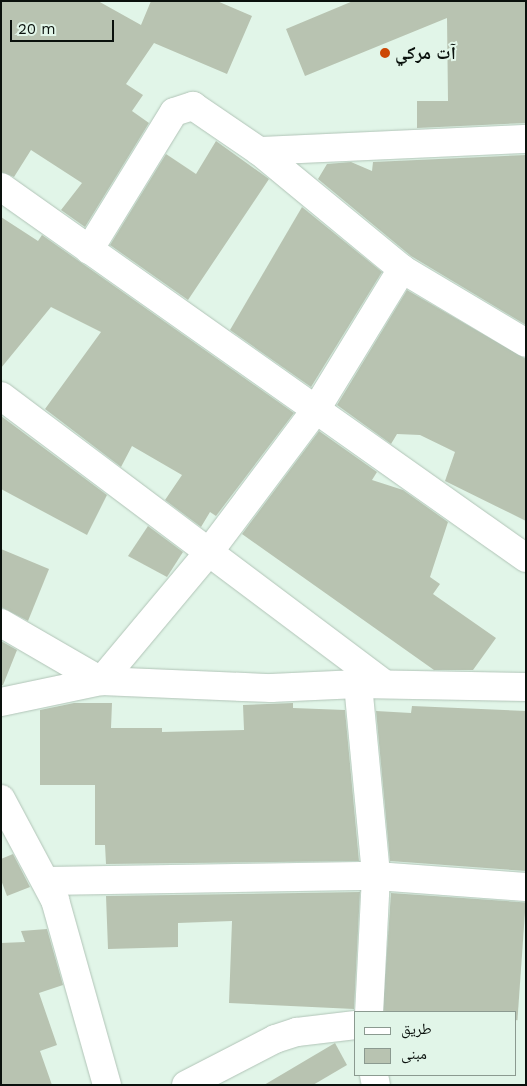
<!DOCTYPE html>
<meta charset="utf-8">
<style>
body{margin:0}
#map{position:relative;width:527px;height:1086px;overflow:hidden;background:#e1f5e8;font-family:"Work Sans","Noto Naskh Arabic",sans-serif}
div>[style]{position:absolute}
.building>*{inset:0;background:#b8c3b1;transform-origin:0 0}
.roads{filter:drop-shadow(0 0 1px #b1c4b7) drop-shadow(0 0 1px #b1c4b7)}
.minor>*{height:28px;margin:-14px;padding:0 14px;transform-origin:14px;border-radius:14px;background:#fff}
.dots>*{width:14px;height:14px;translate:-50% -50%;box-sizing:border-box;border:2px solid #e1f5e8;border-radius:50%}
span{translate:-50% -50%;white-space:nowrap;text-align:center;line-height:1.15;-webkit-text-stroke:4px #e1f5e8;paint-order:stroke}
.poi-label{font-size:18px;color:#0a110d;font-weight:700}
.left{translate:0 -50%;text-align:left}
.frame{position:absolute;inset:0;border:2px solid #0a110d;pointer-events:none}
.legend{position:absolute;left:354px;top:1011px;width:162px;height:65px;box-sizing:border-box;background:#e1f5e8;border:1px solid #8b9a90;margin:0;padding:6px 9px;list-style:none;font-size:15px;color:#0a110d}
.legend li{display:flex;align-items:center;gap:10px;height:25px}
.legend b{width:25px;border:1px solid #8b9a90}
.scale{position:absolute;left:10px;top:20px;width:104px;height:22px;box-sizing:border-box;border:2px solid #0a110d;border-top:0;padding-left:6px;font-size:15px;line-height:18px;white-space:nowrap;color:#0a110d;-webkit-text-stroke:4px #e1f5e8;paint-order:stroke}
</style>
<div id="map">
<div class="building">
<i style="clip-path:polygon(1px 1px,98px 1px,141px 25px,151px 1px,217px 1px,252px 16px,227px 74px,154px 43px,126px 84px,143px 95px,132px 111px,149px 123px,85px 227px,61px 210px,82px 183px,31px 150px,14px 177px,1px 172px)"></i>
<i style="clip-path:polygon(353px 1px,526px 1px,526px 123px,417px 128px,417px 101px,448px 101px,447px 18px,305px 76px,286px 29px)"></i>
<i style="clip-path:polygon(216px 141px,269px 179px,188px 300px,110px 245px,166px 154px,196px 174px)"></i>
<i style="clip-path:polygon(526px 155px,526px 325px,411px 256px,318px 179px,327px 164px,351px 162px,372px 171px,373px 162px)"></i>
<i style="clip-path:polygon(302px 207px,382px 272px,311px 387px,230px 330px)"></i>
<i style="clip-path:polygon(1px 217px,38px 241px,42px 235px,294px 413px,216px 516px,210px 512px,201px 527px,165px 500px,182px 475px,132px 446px,121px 467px,45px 409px,101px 332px,51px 307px,1px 368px)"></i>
<i style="clip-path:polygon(407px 290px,526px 359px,526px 521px,445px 481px,455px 452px,420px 435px,397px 434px,391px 444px,337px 405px)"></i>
<i style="clip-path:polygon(1px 416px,107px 495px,87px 535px,1px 489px)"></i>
<i style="clip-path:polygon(319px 431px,377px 472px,372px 480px,403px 490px,448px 522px,430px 577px,440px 584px,433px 594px,496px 638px,473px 670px,434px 670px,242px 534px)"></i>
<i style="clip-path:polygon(148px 526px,183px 552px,167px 577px,128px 556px)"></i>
<i style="clip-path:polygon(1px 549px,49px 569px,28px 621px,1px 607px)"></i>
<i style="clip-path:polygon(1px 641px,17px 650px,3px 685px,1px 685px)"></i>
<i style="clip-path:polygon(74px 703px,112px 703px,111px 728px,162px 728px,162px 732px,244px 730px,243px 705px,293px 703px,293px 708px,345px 710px,359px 861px,106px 864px,105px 845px,95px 845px,95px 785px,40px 785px,40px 710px)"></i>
<i style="clip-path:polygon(412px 706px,526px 711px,526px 871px,390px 861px,376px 711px,411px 713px)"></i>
<i style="clip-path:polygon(13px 854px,30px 887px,7px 896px,1px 880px,1px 859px)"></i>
<i style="clip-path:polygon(360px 892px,354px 1009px,229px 1003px,232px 921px,178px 923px,178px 947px,108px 949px,106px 896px)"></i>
<i style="left:391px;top:893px;width:135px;height:118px;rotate:4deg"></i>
<i style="clip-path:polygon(47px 929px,63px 985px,39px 993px,57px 1045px,40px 1051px,52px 1085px,1px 1085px,1px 943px,25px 942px,21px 931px)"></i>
<i style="clip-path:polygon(335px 1043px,347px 1065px,313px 1085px,264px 1085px)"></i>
</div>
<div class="roads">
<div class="minor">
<i style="left:259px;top:151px;width:267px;rotate:-2.6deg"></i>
<i style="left:1px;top:187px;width:643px;rotate:35.25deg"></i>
<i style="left:89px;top:250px;width:162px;rotate:-58.4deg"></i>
<i style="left:174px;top:112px;width:20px;rotate:-18deg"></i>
<i style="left:193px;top:106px;width:80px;rotate:34.3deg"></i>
<i style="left:259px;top:151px;width:185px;rotate:39.5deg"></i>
<i style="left:402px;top:269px;width:144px;rotate:30.8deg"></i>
<i style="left:1px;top:396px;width:479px;rotate:36.9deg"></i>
<i style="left:1px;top:623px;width:116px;rotate:30.1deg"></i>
<i style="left:101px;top:681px;width:168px;rotate:-50.1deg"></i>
<i style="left:209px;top:552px;width:176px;rotate:-53.1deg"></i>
<i style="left:315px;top:411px;width:167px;rotate:-58.5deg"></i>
<i style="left:358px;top:684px;width:193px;rotate:84.6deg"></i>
<i style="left:376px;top:876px;width:136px;rotate:92.9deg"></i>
<i style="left:1px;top:702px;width:102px;rotate:-11.9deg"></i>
<i style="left:101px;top:681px;width:170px;rotate:2.4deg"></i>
<i style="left:271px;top:688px;width:87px;rotate:-2.6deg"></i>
<i style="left:358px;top:684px;width:168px;rotate:1deg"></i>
<i style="left:1px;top:799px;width:115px;rotate:61.9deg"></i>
<i style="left:55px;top:900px;width:192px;rotate:74.3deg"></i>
<i style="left:46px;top:881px;width:330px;rotate:-0.9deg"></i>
<i style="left:376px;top:876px;width:150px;rotate:4.2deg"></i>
<i style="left:374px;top:1075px;width:10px;rotate:79deg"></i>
<i style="left:186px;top:1085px;width:100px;rotate:-27.3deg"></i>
<i style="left:275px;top:1039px;width:23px;rotate:-18deg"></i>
<i style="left:297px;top:1032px;width:59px;rotate:-6.8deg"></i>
</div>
</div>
<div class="dots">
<i style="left:385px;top:53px;background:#cc4705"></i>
</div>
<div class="poi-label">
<span class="left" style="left:395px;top:53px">آت مركي</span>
</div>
<div class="frame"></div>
<ul class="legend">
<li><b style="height:6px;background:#fff"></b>طريق</li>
<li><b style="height:14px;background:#b8c3b1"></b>مبنى</li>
</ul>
<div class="scale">20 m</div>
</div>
